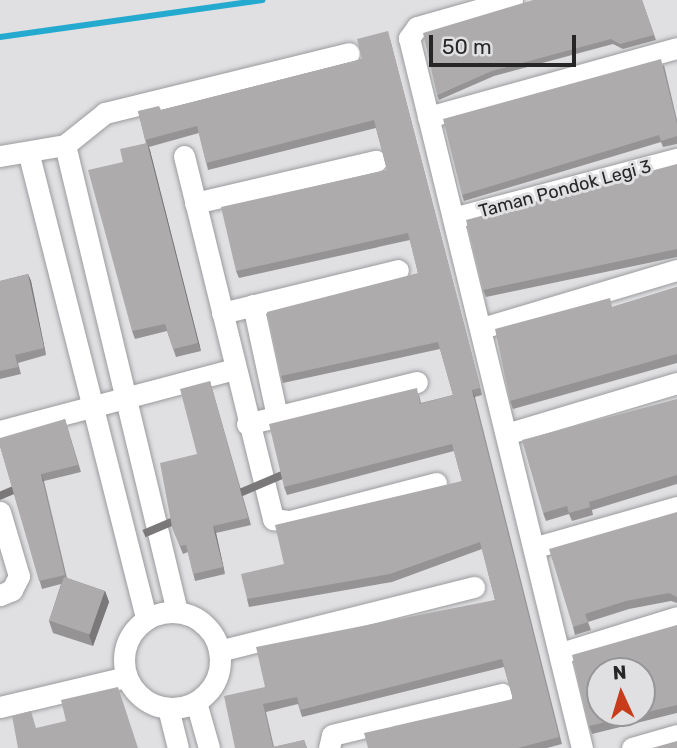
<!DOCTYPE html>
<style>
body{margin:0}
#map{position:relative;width:677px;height:748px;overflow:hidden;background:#e0e0e3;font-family:Rubik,sans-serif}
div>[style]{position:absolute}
.stream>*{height:6px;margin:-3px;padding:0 3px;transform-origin:3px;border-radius:3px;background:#24a9cf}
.roads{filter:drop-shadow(0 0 2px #9a9b9d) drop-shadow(0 0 2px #9a9b9d)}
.street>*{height:21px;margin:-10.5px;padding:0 10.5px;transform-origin:10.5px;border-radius:10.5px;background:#fff}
.street>.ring{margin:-10.5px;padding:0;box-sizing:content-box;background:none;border:21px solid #fff;border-radius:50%}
.wall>*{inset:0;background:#969395}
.shaded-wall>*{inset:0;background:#7a7879;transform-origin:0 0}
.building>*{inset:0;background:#aeabad;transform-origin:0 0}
span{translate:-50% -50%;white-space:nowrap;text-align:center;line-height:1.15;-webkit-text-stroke:6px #e0e0e3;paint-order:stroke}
.street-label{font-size:18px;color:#262627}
.north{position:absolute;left:586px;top:657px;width:70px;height:70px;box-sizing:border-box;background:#e0e0e3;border:2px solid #969698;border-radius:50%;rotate:356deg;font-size:19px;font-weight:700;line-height:28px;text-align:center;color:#262627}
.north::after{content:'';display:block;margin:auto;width:24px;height:32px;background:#c73d1c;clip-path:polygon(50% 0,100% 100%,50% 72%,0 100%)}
.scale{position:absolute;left:429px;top:35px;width:147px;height:32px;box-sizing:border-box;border:4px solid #262627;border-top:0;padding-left:9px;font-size:21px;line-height:24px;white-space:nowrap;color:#262627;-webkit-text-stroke:5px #e0e0e3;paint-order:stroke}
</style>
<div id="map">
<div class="stream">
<i style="left:0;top:37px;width:265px;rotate:-8deg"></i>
</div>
<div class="roads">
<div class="street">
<i style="left:512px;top:0;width:99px;rotate:164.1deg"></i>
<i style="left:417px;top:27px;width:14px;rotate:126deg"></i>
<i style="left:409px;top:38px;width:731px;rotate:76.31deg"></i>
<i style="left:428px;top:117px;width:258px;rotate:-15.5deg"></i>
<i style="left:65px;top:145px;width:480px;rotate:76.5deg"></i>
<i style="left:29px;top:155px;width:479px;rotate:75.8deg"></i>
<i style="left:0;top:156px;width:66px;rotate:-9.6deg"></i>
<i style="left:65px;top:145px;width:51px;rotate:-38.7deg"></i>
<i style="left:105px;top:113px;width:251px;rotate:-13.8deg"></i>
<i style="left:184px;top:156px;width:374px;rotate:76.2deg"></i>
<i style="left:273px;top:519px;width:17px;rotate:7deg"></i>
<i style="left:290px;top:521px;width:151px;rotate:-14.6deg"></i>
<i style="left:195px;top:203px;width:186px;rotate:-13.1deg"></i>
<i style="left:453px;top:218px;width:232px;rotate:-14.8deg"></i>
<i style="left:253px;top:305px;width:114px;rotate:77.8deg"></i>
<i style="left:222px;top:313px;width:181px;rotate:-13.7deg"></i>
<i style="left:482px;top:328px;width:203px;rotate:-16.6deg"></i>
<i style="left:247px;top:424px;width:175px;rotate:-13.9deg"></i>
<i style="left:0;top:431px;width:242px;rotate:-14.8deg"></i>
<i style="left:506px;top:434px;width:178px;rotate:-16.6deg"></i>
<i style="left:0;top:512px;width:67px;rotate:73.5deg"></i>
<i style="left:19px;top:576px;width:16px;rotate:117deg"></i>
<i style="left:12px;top:590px;width:13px;rotate:157deg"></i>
<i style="left:536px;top:547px;width:147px;rotate:-15.8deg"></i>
<i class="ring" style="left:124px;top:612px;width:75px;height:75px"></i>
<i style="left:219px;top:651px;width:263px;rotate:-14.1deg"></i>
<i style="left:561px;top:653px;width:121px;rotate:-17.2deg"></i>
<i style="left:196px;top:702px;width:48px;rotate:74.2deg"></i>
<i style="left:0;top:707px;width:130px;rotate:-13.4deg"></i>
<i style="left:168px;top:708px;width:41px;rotate:76deg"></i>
<i style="left:329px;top:748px;width:13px;rotate:-77deg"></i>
<i style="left:332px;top:735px;width:175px;rotate:-13.6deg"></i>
<i style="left:632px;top:748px;width:47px;rotate:-16.1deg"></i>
</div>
</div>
<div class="wall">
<i style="clip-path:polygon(642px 0,656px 40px,623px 49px,613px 44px,494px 76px,439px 100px,437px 95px)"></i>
<i style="clip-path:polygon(390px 39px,479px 382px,482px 395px,475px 397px,562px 744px,547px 748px,368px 748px,513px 699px,504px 667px,302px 717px,298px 704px,266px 712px,274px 747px,304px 740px,307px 748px,235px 748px,265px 687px,495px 600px,482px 549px,392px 582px,249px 607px,247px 599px,284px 564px,462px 481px,454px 451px,287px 495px,284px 487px,419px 395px,421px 403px,453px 395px,440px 349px,283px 383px,281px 376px,418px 273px,410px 240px,239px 278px,236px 271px,387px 170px,376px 128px,208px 170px,199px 133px,149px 147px,201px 351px,176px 357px,167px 331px,135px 339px,132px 331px,123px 162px,146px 143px,138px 111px,161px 110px,362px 59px)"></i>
<i style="clip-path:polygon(664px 65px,677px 120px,677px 144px,663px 147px,661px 142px,464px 201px,462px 195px)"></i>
<i style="clip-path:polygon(677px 164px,677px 257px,486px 297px,483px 290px)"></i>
<i style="clip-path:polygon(28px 274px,31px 281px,46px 355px,18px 363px,21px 374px,0 379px,0 281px)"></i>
<i style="clip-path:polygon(677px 287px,677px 363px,513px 409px,510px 401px,613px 307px)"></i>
<i style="clip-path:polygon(210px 381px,251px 525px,216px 533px,225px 574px,195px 581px,188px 552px,183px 554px,172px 527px,197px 454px)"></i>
<i style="clip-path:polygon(677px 399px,677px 484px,592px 510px,593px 515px,572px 521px,569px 514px,546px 521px,543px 513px)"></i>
<i style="clip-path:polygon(65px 419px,81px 472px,44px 481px,67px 578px,105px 591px,109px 602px,93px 646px,53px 633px,49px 621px,61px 584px,42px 589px,0 446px)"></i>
<i style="clip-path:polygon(677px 512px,677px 603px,671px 601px,629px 609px,588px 622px,591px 630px,575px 635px,573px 627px)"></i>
<i style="clip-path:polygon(677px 625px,677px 713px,592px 734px,589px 726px)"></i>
</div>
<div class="shaded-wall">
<i style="clip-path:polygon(147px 143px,150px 150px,201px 351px,198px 343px)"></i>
<i style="clip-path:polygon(28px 274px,31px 281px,46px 355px,44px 348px)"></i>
<i style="left:472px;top:390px;width:8px;height:358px;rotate:67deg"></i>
<i style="left:41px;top:474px;width:8px;height:104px;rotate:67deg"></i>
<i style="clip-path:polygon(213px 526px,216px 533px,225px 574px,223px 567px)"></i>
<i style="clip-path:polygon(105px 591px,109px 602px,93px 646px,89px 635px)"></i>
</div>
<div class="building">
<i style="clip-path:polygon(533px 0,642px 0,654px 35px,620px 44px,611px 39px,492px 71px,437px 95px,423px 33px)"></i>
<i style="clip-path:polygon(388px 31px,477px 374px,480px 388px,472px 390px,559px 737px,518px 748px,368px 748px,364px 733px,513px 699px,502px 659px,300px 710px,297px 697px,263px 704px,273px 747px,304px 740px,307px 748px,235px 748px,224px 696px,265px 687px,256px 647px,495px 600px,480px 542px,390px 574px,247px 599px,241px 574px,284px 564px,275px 525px,462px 481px,452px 444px,284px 487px,269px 424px,417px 388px,420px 404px,453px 395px,438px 342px,281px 376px,267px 312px,418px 273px,408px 233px,236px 271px,221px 207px,387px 170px,374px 120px,206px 163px,197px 126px,145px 140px,138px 111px,159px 106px,161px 110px,362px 59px,357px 39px)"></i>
<i style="clip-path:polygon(661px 59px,677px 124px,677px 136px,661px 141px,659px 135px,462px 195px,443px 119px)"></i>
<i style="clip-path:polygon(147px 143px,198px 343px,173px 349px,165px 324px,132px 331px,88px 170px,123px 162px,120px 149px)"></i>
<i style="clip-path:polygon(677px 164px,677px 249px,483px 290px,466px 220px)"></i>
<i style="clip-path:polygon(28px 274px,44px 348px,15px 355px,18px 367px,0 371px,0 281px)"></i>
<i style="clip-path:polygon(677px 287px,677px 354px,510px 401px,495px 329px,610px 298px,612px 307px)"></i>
<i style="clip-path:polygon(210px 381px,248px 518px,213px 526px,223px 567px,193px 574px,186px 545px,180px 546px,172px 527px,160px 463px,197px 454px,180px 389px)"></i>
<i style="clip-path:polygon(677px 399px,677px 475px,589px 502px,590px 507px,569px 513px,567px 506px,543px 513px,522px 440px)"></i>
<i style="clip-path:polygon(65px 419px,78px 465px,41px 474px,65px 575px,39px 581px,0 446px,0 438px)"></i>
<i style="clip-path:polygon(677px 512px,677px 597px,669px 593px,626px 601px,585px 614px,588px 622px,573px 627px,549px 549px)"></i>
<i style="left:64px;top:577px;width:43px;height:46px;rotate:19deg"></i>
<i style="clip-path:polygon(evenodd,677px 625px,677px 705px,589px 726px,572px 655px,677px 625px,600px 671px,642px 671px,642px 713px,600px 713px,600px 671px)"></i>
<i style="clip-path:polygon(118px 687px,138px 748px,18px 748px,12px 716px,31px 711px,36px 728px,66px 721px,61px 700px)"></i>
<i style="clip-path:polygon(677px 741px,677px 748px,652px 748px)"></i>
</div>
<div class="street-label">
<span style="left:565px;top:189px;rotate:-15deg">Taman Pondok Legi 3</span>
</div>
<div class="north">N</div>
<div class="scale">50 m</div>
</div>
